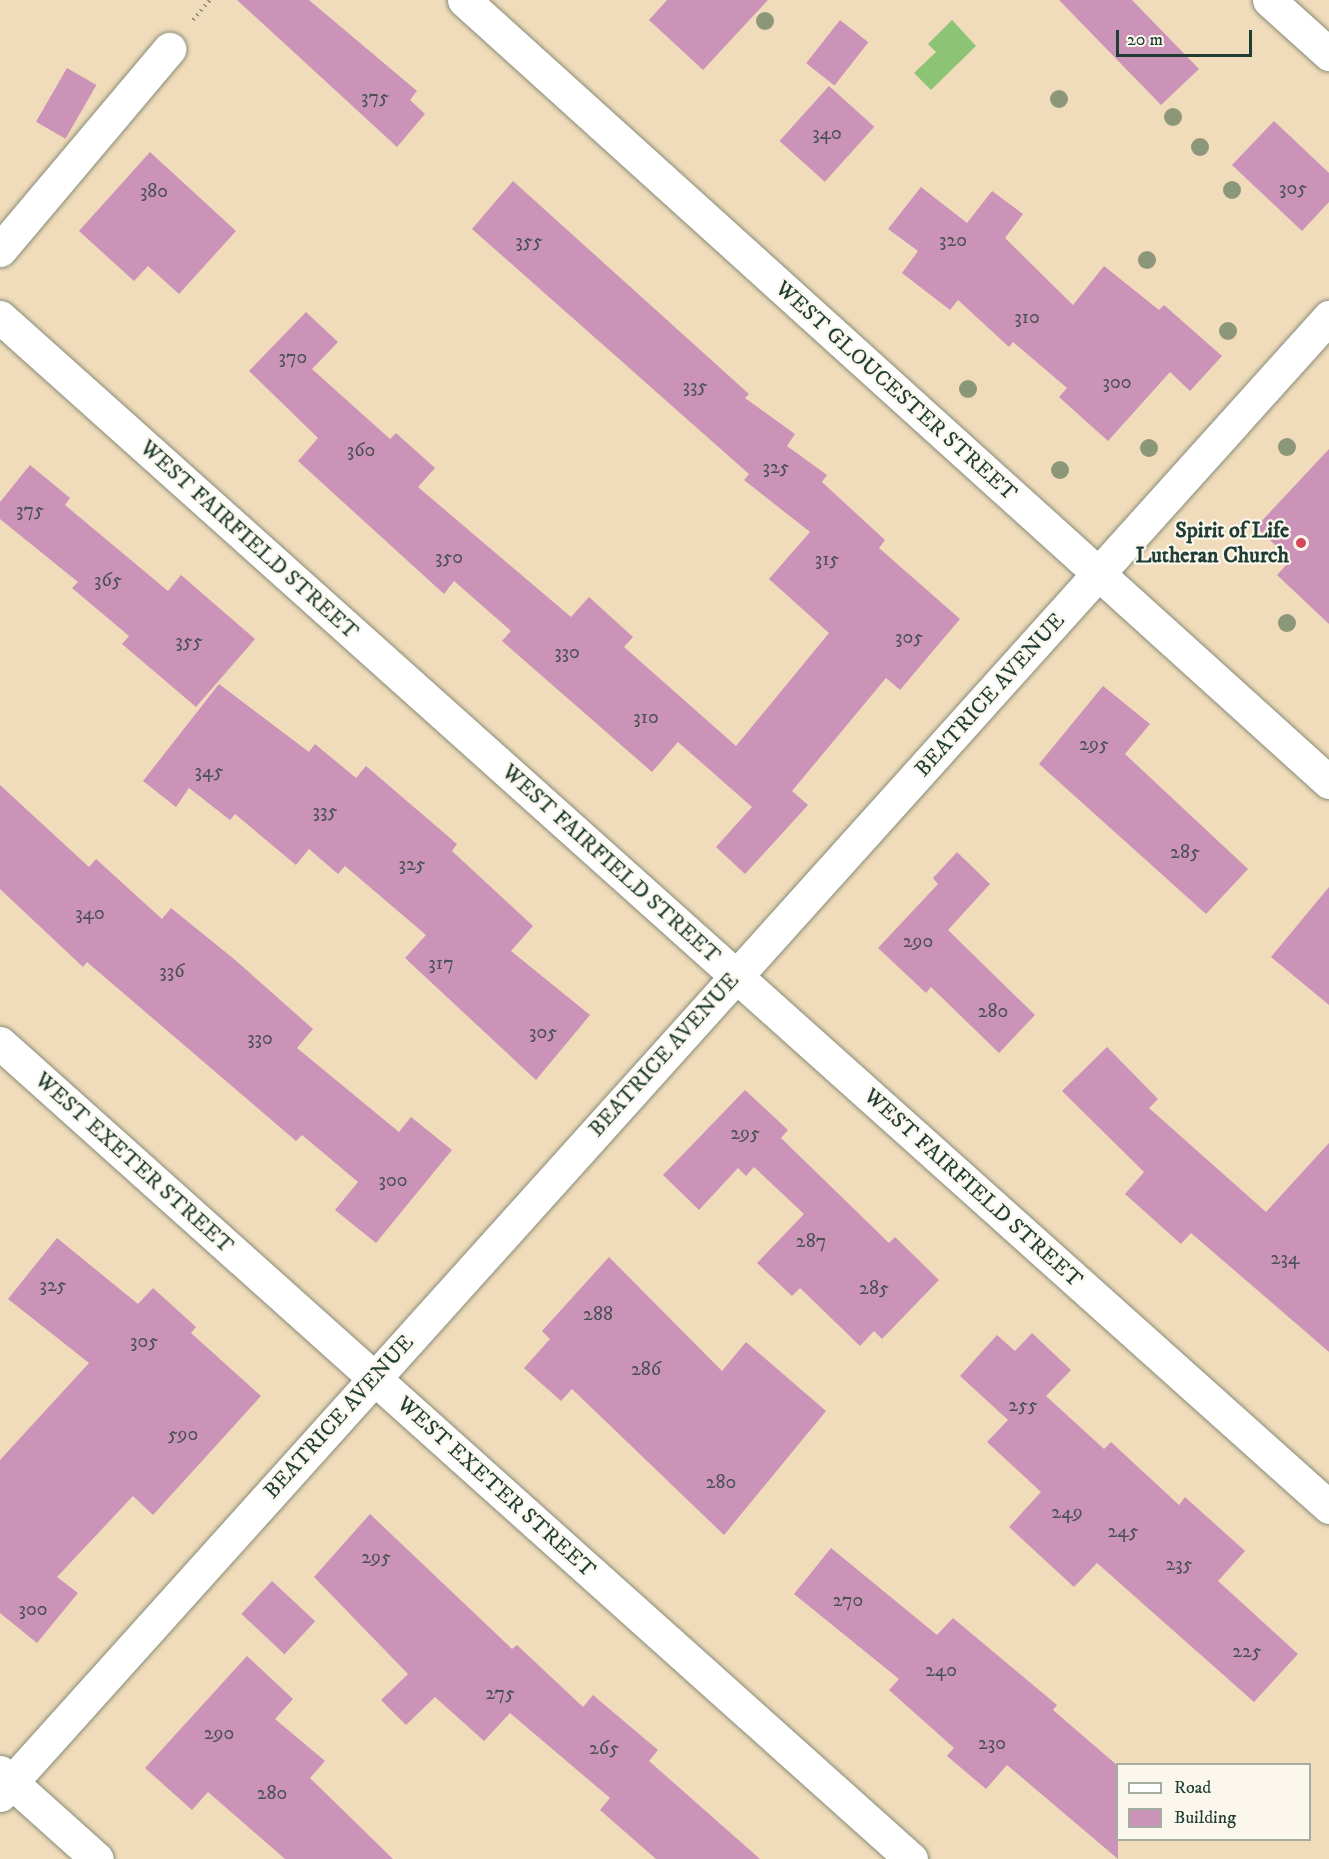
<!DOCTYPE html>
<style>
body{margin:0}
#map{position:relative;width:1329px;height:1859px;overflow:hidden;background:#f0dcbb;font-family:"IM FELL DW Pica",serif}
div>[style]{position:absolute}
.green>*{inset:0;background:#8dc375}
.building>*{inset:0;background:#cc93b8;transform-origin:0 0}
.path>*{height:4px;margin-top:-2px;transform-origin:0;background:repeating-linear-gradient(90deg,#888c78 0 1.5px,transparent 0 6px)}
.roads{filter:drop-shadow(0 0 2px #888c78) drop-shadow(0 0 2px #888c78)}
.minor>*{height:33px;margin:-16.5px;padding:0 16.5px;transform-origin:16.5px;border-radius:16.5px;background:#fff}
.trees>*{width:18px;height:18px;margin:-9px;border-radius:50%;background:#8c977a}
.dots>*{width:16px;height:16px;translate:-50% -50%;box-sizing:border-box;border:3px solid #fbf7ec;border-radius:50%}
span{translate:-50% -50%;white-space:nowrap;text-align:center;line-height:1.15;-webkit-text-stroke:4.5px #fbf7ec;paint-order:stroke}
.number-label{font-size:20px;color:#4a5255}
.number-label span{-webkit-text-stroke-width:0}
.street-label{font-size:22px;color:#1f3d34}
.poi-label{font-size:22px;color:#1f3d34;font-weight:700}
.right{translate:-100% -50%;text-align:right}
.legend{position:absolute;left:1116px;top:1763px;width:195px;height:78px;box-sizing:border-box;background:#fbf7ec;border:2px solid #a3ada2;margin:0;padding:8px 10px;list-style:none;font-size:18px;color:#1f3d34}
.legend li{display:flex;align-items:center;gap:12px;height:30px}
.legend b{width:30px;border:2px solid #a3ada2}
.scale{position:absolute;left:1116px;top:30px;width:136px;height:27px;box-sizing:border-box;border:3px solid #1f3d34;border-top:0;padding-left:8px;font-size:18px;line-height:21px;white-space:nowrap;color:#1f3d34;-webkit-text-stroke:4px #fbf7ec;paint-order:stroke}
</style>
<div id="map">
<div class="green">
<i style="clip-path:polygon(952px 20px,976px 46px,931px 90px,914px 73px,936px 52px,928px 44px)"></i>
</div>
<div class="building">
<i style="clip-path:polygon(237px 0,309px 0,417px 91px,410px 100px,425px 114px,397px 147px)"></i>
<i style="clip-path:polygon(667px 0,768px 0,703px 70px,649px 20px)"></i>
<i style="clip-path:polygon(1059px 0,1132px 0,1199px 69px,1161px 105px)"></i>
<i style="left:840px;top:20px;width:36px;height:55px;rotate:38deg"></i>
<i style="left:67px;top:68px;width:34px;height:62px;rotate:30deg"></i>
<i style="left:829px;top:86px;width:61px;height:74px;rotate:42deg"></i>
<i style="clip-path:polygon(1274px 121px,1329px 173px,1329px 202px,1302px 231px,1232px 165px)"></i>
<i style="clip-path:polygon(150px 152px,236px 231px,179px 294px,148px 266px,134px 281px,79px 231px)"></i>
<i style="clip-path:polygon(513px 181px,749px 394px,745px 398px,795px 434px,787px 446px,827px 475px,822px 482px,885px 540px,879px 548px,960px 619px,900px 690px,886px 678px,792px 791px,808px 805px,745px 874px,716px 847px,752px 807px,678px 742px,652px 772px,502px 641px,511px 631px,454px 581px,444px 594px,298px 461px,318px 438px,249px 371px,306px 312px,338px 342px,312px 369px,390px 439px,396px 433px,435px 468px,418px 487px,571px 617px,589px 597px,633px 637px,624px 647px,736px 746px,829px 633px,769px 579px,810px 532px,744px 480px,749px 474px,472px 229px)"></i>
<i style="clip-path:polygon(921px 187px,967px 223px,992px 191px,1023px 214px,1005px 238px,1073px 305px,1104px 266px,1159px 310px,1164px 305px,1222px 356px,1190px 391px,1170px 372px,1108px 441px,1059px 397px,1067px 388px,1013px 342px,1009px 347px,958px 300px,950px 310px,902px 273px,918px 251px,888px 229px)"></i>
<i style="clip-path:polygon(1329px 449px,1329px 624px,1277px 575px,1291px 560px,1256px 527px)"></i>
<i style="clip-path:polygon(30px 465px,70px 498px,65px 505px,168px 591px,181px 575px,255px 639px,196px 707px,122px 644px,129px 636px,72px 588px,78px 582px,0 519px,0 502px)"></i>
<i style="clip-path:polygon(219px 684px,309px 752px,315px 744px,356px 778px,366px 766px,457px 844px,452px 851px,533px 926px,511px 951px,590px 1015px,536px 1080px,405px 958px,426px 935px,345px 866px,338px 874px,309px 849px,296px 865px,235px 814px,230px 820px,189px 788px,176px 807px,143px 781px)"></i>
<i style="clip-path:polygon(1103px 686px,1150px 724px,1125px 754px,1248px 869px,1206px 914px,1039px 764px)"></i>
<i style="clip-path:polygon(0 785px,89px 867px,96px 859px,162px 919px,171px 908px,234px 959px,313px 1029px,297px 1048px,399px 1132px,411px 1117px,452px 1150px,376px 1243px,335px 1210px,358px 1182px,302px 1135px,296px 1141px,87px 962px,83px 967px,0 889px)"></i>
<i style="clip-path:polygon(957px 852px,990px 884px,948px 930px,1035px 1015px,999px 1053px,931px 987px,926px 993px,878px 948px,938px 884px,933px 878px)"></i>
<i style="clip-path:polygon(1329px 887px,1329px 1005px,1271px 957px)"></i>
<i style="clip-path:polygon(1107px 1047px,1158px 1099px,1149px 1108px,1266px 1212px,1329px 1143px,1329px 1352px,1191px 1233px,1181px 1244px,1125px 1194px,1144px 1172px,1062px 1091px)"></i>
<i style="clip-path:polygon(745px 1090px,788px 1130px,781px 1138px,889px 1243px,895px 1237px,939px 1280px,882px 1339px,874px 1331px,860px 1346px,800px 1288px,792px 1296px,757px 1263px,804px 1214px,754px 1167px,746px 1176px,738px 1168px,699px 1210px,663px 1175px)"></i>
<i style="clip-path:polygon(57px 1238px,138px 1304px,153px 1288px,196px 1327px,191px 1333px,261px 1396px,153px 1515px,133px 1496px,57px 1577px,78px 1593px,37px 1643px,0 1613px,0 1460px,89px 1363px,8px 1299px)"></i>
<i style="clip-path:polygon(609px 1257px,722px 1371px,746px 1342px,826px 1411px,724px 1535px,572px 1389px,561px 1401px,524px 1368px,550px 1339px,542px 1331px)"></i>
<i style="clip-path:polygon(1032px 1333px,1071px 1370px,1046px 1396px,1104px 1449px,1111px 1442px,1179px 1505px,1185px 1497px,1245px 1551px,1218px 1581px,1298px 1654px,1254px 1702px,1097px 1563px,1074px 1587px,1009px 1527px,1041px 1492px,987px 1442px,1008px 1420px,960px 1376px,997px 1335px,1015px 1351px)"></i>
<i style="clip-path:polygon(370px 1514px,512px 1649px,517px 1645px,583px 1707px,593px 1695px,658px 1750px,649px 1761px,760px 1859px,656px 1859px,600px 1810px,610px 1798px,510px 1713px,484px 1741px,435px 1697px,406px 1725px,381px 1700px,408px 1674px,314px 1577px)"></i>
<i style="clip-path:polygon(831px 1548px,937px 1635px,953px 1618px,1057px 1705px,1053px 1710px,1118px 1766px,1118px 1859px,1007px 1765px,986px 1789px,947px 1756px,954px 1748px,889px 1690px,899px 1679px,794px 1594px)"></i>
<i style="left:272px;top:1581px;width:59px;height:45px;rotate:43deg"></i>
<i style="clip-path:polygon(247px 1656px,293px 1699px,275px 1719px,325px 1761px,310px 1778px,393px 1859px,285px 1859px,208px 1792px,192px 1810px,145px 1768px)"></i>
</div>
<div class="path">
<i style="left:193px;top:20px;width:26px;rotate:-50deg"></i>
</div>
<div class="roads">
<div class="minor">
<i style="left:464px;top:0;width:1166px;rotate:42.12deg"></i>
<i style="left:1269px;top:0;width:81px;rotate:42deg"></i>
<i style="left:0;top:250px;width:263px;rotate:-49.9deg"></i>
<i style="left:0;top:317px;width:1784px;rotate:41.84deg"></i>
<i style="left:0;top:1043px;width:1223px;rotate:41.85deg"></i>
<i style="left:0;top:1772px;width:130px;rotate:41.9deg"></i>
<i style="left:0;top:1795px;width:1988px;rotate:-48.04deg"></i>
</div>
</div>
<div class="trees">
<i style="left:765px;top:21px"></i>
<i style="left:1059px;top:99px"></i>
<i style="left:1173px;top:117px"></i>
<i style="left:1200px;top:147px"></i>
<i style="left:1232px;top:190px"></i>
<i style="left:1147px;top:260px"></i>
<i style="left:1228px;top:331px"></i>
<i style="left:968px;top:389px"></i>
<i style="left:1287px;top:447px"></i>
<i style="left:1149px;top:448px"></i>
<i style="left:1060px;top:470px"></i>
<i style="left:1287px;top:623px"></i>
</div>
<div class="dots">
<i style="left:1301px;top:543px;background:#d1495b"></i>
</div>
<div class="number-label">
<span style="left:375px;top:97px">375</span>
<span style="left:827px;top:133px">340</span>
<span style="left:1293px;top:188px">305</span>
<span style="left:154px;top:191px">380</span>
<span style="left:953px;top:240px">320</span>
<span style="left:529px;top:241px">355</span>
<span style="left:1027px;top:317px">310</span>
<span style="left:293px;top:357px">370</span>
<span style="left:1117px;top:382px">300</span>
<span style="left:695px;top:386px">335</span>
<span style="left:361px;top:450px">360</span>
<span style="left:776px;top:467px">325</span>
<span style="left:30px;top:510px">375</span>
<span style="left:449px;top:557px">350</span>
<span style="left:827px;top:559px">315</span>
<span style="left:108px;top:580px">365</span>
<span style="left:909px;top:637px">305</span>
<span style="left:189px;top:641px">355</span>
<span style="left:567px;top:652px">330</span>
<span style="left:646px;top:717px">310</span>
<span style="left:1094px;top:744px">295</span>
<span style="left:209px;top:771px">345</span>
<span style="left:325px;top:811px">335</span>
<span style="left:1185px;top:852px">285</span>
<span style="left:412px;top:864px">325</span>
<span style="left:90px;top:913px">340</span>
<span style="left:918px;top:941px">290</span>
<span style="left:441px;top:963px">317</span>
<span style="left:172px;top:971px">336</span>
<span style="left:993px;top:1011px">280</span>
<span style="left:543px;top:1032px">305</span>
<span style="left:260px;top:1038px">330</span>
<span style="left:745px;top:1133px">295</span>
<span style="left:393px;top:1180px">300</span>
<span style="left:811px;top:1241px">287</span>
<span style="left:1285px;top:1258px">234</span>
<span style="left:53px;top:1285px">325</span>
<span style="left:874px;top:1288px">285</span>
<span style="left:598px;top:1314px">288</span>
<span style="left:144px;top:1341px">305</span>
<span style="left:646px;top:1369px">286</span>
<span style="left:1023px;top:1405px">255</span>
<span style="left:183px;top:1434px">590</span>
<span style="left:721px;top:1482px">280</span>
<span style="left:1067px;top:1512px">249</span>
<span style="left:1123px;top:1531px">245</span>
<span style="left:376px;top:1557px">295</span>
<span style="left:1179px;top:1564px">235</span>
<span style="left:848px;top:1600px">270</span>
<span style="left:33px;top:1609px">300</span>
<span style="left:1247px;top:1651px">225</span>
<span style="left:941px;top:1670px">240</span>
<span style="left:500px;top:1693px">275</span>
<span style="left:219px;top:1733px">290</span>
<span style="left:992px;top:1743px">230</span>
<span style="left:604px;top:1748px">265</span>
<span style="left:272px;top:1793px">280</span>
</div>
<div class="street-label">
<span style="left:896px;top:391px;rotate:42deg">WEST GLOUCESTER STREET</span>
<span style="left:249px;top:540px;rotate:42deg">WEST FAIRFIELD STREET</span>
<span style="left:990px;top:695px;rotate:-48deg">BEATRICE AVENUE</span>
<span style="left:611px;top:864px;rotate:42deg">WEST FAIRFIELD STREET</span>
<span style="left:664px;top:1055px;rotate:-48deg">BEATRICE AVENUE</span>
<span style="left:134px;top:1163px;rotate:42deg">WEST EXETER STREET</span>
<span style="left:973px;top:1188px;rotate:42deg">WEST FAIRFIELD STREET</span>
<span style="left:339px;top:1417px;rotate:-48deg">BEATRICE AVENUE</span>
<span style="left:496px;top:1487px;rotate:42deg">WEST EXETER STREET</span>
</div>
<div class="poi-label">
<span class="right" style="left:1289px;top:543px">Spirit of Life<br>Lutheran Church</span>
</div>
<ul class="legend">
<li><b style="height:8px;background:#fff"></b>Road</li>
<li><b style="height:16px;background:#cc93b8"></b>Building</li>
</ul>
<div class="scale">20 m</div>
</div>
